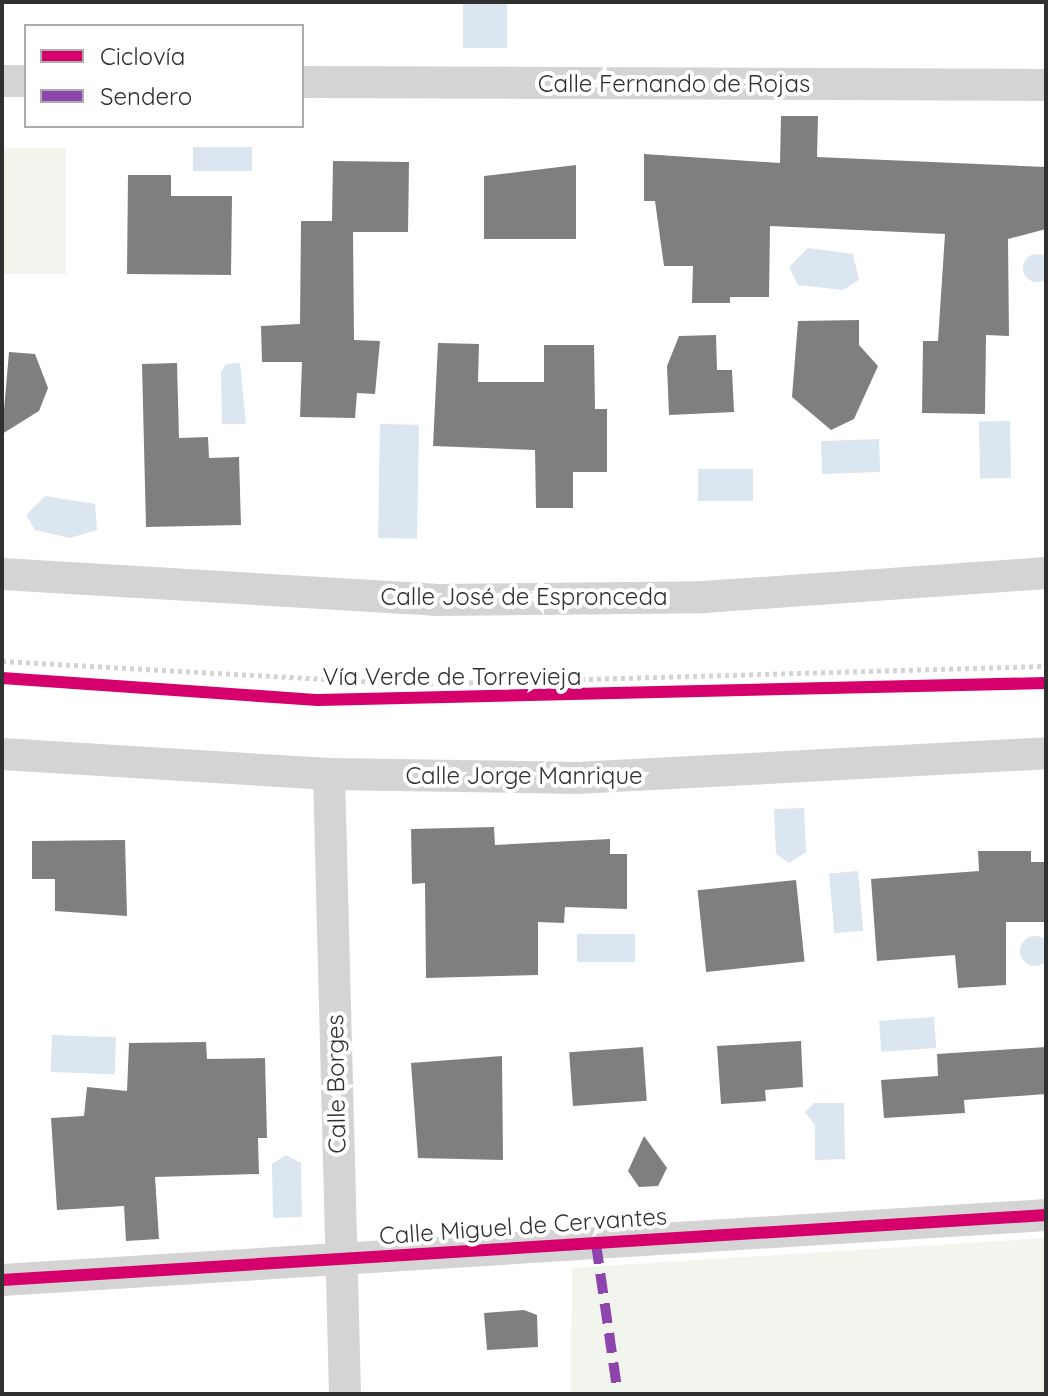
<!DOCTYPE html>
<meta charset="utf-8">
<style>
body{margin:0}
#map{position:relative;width:1048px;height:1396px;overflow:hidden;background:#fff;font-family:Quicksand,sans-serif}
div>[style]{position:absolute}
.green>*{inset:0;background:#f1f5ed;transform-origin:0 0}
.water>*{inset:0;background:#dce6f0;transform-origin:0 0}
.round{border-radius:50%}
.building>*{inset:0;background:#7f7f7f;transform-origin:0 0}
.path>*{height:5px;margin-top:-2.5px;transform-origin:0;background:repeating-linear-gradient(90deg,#d4d4d4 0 4px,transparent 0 8px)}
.minor>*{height:32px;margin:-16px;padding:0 16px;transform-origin:16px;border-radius:16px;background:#d4d4d4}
.quiet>*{height:10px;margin-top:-5px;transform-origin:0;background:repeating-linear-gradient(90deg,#8e44ad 0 20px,transparent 0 30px)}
.cycleway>*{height:12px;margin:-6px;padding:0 6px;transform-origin:6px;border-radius:6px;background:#d6006c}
span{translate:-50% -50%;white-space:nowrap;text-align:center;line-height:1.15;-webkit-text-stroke:8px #fff;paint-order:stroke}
.street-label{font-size:24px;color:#303030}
.frame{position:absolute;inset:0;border:4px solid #303030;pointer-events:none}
.legend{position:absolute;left:24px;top:24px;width:280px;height:104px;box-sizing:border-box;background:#fff;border:2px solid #acacac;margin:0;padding:10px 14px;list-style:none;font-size:24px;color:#303030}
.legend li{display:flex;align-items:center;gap:16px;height:40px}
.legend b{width:40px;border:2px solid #acacac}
</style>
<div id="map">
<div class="green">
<i style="left:2px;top:148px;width:64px;height:126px"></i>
<i style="clip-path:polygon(1046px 1238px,1046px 1394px,571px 1394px,572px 1268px)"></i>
</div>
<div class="water">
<i style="left:463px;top:2px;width:44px;height:46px"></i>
<i style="left:193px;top:147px;width:59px;height:24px"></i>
<i style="clip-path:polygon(808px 248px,853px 254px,859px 280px,843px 290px,798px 285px,789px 267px)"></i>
<i class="round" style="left:1023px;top:254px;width:28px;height:28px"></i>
<i style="clip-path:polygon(240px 363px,246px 424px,222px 424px,221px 372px,226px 364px)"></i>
<i style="left:1010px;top:421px;width:57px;height:31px;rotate:89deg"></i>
<i style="left:380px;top:424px;width:39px;height:114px;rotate:1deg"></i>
<i style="left:879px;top:439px;width:33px;height:58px;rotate:88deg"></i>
<i style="left:753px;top:469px;width:32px;height:55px;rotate:90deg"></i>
<i style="clip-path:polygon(45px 496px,95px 504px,97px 530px,70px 538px,35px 530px,26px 515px)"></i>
<i style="clip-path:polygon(804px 808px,806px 852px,789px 863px,776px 854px,774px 809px)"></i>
<i style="left:858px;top:871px;width:60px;height:29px;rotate:85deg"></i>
<i style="left:577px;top:934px;width:58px;height:28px"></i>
<i class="round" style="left:1020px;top:936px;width:30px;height:30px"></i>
<i style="left:934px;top:1017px;width:31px;height:55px;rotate:86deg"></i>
<i style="left:52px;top:1035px;width:64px;height:37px;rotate:2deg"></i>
<i style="clip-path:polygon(814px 1103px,844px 1103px,845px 1159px,815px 1160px,815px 1125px,805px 1112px)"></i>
<i style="clip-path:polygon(286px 1155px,301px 1163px,302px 1217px,273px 1218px,272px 1164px)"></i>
</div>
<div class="building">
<i style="clip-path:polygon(781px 116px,818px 116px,817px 157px,1046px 167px,1046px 229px,1008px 239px,1009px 336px,986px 335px,985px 414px,922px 413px,923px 341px,938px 341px,945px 234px,770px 226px,769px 297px,730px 297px,730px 303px,692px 303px,693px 266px,664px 266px,655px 201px,644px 201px,644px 154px,780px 163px)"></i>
<i style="clip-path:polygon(333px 161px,409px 162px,408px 232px,353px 232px,354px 340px,380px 341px,375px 394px,357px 393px,355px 418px,300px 417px,302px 362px,262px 362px,261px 326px,300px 324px,301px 221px,332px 221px)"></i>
<i style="clip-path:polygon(576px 165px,576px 239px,484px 239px,484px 176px)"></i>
<i style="clip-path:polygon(128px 175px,171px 175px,171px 196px,232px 196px,231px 275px,127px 274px)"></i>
<i style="clip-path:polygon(859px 320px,859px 345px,878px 366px,854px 419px,831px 430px,792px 397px,798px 321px)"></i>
<i style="clip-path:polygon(716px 335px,717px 370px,732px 370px,734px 412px,669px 415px,667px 366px,679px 336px)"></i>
<i style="clip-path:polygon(438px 343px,479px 344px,478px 382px,544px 382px,544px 345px,594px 345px,595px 409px,607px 409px,607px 472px,573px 472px,573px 508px,536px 508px,535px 450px,433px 446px)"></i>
<i style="clip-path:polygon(9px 352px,35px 354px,48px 388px,39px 411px,2px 434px)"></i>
<i style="clip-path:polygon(177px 363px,179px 438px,208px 437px,209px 458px,239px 457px,241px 525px,146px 527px,142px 364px)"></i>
<i style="clip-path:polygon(494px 827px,495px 845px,610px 839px,610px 854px,627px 854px,627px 909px,565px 907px,564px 923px,538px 922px,538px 975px,426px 978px,425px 883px,412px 884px,411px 829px)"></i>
<i style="clip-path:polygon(125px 840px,127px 916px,55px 911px,55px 879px,32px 879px,32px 841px)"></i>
<i style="clip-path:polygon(978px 851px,1031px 851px,1031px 862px,1046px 862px,1046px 922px,1006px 922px,1006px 985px,958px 988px,955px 955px,877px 961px,871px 879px,979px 871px)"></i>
<i style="left:796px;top:880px;width:82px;height:99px;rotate:84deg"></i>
<i style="clip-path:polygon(801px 1041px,803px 1087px,765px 1090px,766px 1101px,721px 1104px,717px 1046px)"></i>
<i style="clip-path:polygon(206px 1042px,207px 1059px,265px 1058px,267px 1138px,258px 1138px,259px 1174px,155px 1177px,159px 1239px,126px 1241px,124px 1206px,57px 1210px,51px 1118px,84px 1116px,87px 1087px,127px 1091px,129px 1043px)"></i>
<i style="left:643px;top:1047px;width:54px;height:74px;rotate:86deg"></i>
<i style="clip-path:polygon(1046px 1047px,1046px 1094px,964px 1100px,965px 1113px,884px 1118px,881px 1080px,938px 1076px,937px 1054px)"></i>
<i style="clip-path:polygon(502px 1056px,503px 1160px,418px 1158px,411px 1063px)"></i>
<i style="clip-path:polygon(644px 1136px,667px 1168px,658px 1186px,639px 1187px,628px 1171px)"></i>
<i style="clip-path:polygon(524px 1310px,537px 1315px,538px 1347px,487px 1350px,484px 1313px)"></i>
</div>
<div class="path">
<i style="left:2px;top:661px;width:412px;rotate:3.2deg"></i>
<i style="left:413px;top:684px;width:633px;rotate:-1.63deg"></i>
</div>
<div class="minor">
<i style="left:2px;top:81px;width:24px"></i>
<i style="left:302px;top:82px;width:744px;rotate:0.23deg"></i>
<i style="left:2px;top:574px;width:434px;rotate:3.4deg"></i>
<i style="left:435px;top:600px;width:269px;rotate:-0.6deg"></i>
<i style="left:704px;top:597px;width:343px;rotate:-4deg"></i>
<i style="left:2px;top:754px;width:328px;rotate:3.5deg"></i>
<i style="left:329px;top:774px;width:247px;rotate:0.9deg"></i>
<i style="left:576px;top:778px;width:471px;rotate:-3deg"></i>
<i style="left:329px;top:774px;width:620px;rotate:88.52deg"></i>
<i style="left:2px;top:1280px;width:1046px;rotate:-3.56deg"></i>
</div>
<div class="quiet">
<i style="left:596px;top:1244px;width:152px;rotate:81.7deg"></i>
</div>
<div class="cycleway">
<i style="left:2px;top:678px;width:317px;rotate:4deg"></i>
<i style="left:318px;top:700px;width:728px;rotate:-1.34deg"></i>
<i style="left:2px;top:1280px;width:1046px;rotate:-3.56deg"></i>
</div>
<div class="street-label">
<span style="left:674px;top:84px">Calle Fernando de Rojas</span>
<span style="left:524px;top:597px">Calle José de Espronceda</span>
<span style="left:452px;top:677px">Vía Verde de Torrevieja</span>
<span style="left:524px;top:776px">Calle Jorge Manrique</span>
<span style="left:336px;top:1084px;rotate:-91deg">Calle Borges</span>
<span style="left:523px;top:1226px;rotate:-4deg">Calle Miguel de Cervantes</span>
</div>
<div class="frame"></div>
<ul class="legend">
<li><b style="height:10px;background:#d6006c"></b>Ciclovía</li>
<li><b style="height:10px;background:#8e44ad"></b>Sendero</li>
</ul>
</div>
